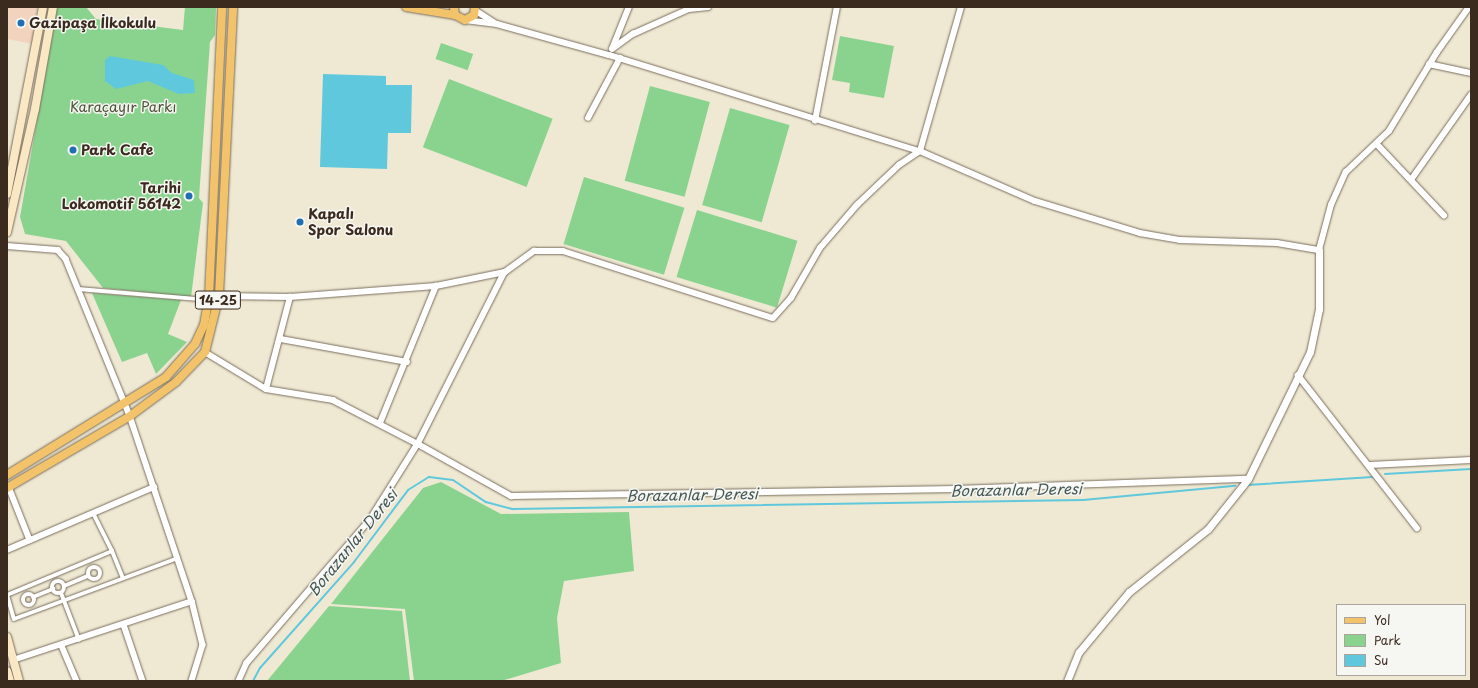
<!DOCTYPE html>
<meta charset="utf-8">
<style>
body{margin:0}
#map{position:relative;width:1478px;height:688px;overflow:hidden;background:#efe9d3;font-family:"Playpen Sans",sans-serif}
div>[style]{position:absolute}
.built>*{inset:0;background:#f2d4be}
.green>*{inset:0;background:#8ad38f;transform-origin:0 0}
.water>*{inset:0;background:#60c8dd}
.stream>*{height:2px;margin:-1px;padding:0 1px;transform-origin:1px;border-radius:1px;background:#60c8dd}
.roads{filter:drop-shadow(0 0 1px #7a6d5d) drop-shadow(0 0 1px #7a6d5d)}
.pedestrian>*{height:4px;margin:-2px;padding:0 2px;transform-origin:2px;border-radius:2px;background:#fff}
.pedestrian>.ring{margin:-2px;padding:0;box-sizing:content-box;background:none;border:4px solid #fff;border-radius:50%}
.minor>*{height:5.5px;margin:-2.75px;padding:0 2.75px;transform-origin:2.75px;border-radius:2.75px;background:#fff}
.tertiary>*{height:7px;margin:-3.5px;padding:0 3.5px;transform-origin:3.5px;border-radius:3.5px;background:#fff}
.secondary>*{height:8px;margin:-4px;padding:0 4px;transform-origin:4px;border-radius:4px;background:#fae7c3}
.primary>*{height:8px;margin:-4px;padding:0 4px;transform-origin:4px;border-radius:4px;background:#f2c36a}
.dots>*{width:11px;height:11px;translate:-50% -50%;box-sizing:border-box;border:2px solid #f6f6f2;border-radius:50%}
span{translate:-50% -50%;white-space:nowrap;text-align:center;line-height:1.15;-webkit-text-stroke:3px #f6f6f2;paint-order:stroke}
.shield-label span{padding:1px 3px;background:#f6f6f2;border:1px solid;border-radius:3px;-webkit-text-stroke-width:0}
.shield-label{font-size:13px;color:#3b2a1e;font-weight:700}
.poi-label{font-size:14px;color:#3b2a1e;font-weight:700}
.left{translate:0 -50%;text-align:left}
.right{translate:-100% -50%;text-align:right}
.park-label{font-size:14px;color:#4f543a}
.water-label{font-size:15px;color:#465957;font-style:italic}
.frame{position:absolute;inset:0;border:8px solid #3b2a1e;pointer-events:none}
.legend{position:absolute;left:1336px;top:604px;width:130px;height:72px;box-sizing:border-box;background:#f6f6f2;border:1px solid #aba49d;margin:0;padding:5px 7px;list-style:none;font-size:12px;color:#3b2a1e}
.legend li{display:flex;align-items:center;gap:8px;height:20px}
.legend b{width:20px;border:1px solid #aba49d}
</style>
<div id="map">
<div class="built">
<i style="clip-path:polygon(7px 7px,37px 7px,33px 44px,7px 39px)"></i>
</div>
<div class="green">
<i style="clip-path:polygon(57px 7px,86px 7px,96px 19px,183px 30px,185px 7px,216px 7px,215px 35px,210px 42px,199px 198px,203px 203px,191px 297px,103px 288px,66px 241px,25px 234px,20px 217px)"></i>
<i style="clip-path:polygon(840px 36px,894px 46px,884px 98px,849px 92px,850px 83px,832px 80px)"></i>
<i style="left:441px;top:43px;width:34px;height:17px;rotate:19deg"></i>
<i style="left:449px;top:79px;width:111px;height:73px;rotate:21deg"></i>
<i style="left:650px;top:86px;width:62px;height:98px;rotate:15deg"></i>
<i style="left:730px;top:108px;width:62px;height:101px;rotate:16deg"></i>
<i style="left:584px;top:177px;width:105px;height:70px;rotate:17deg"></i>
<i style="left:697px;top:210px;width:105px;height:70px;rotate:17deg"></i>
<i style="clip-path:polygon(92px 293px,181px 300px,168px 334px,187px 342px,156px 374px,147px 353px,122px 362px)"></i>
<i style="clip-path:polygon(441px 482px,501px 514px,629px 512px,634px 571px,564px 581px,557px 618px,561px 663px,501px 681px,414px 681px,405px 609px,331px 604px,423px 488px)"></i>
<i style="clip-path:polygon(329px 606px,402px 611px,410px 681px,267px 681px)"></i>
</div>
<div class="water">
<i style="clip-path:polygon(110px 56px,163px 65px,172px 73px,194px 80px,195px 93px,179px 94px,148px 81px,116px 89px,105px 81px,105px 60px)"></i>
<i style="clip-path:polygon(323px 74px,386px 76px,386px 85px,412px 85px,411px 133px,388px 133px,387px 169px,320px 167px)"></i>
</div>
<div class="stream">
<i style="left:1385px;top:474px;width:86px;rotate:-3.3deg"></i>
<i style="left:1247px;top:485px;width:126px;rotate:-3.6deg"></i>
<i style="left:253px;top:681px;width:15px;rotate:-62deg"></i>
<i style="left:260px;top:668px;width:142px;rotate:-48.4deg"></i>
<i style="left:354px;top:562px;width:90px;rotate:-53.1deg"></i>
<i style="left:408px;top:490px;width:25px;rotate:-32deg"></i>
<i style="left:429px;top:477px;width:24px;rotate:7deg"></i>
<i style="left:453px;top:480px;width:40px;rotate:34deg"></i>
<i style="left:486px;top:502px;width:28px;rotate:15deg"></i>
<i style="left:513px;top:509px;width:570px;rotate:-0.9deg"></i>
<i style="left:1083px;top:500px;width:153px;rotate:-5.3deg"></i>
</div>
<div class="roads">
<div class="pedestrian">
<i style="left:78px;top:289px;width:130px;rotate:4.8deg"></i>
<i style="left:112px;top:551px;width:29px;rotate:68deg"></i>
<i class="ring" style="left:88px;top:567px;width:8px;height:8px"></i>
<i class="ring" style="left:52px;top:581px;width:8px;height:8px"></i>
<i style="left:64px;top:586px;width:26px;rotate:-23deg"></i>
<i style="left:61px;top:593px;width:50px;rotate:69deg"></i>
<i class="ring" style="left:22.5px;top:593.5px;width:7px;height:7px"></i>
<i style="left:7px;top:595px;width:25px;rotate:74deg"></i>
<i style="left:14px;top:619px;width:175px;rotate:-20.4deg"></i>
<i style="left:7px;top:595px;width:114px;rotate:-22.7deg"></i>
<i style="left:112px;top:551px;width:42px;rotate:-116.6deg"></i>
<i style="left:33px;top:597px;width:22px;rotate:-22deg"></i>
</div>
<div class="minor">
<i style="left:475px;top:10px;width:24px;rotate:33deg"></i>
<i style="left:465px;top:20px;width:32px;rotate:7deg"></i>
<i style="left:497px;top:24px;width:116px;rotate:15.5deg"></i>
<i style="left:609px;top:55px;width:325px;rotate:17.2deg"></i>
<i style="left:920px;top:151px;width:125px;rotate:23.5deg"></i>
<i style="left:1035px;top:201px;width:110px;rotate:16.9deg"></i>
<i style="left:1140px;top:233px;width:41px;rotate:9.9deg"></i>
<i style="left:1180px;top:240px;width:97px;rotate:1.8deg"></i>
<i style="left:1277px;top:243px;width:43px;rotate:9.5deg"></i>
<i style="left:1319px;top:250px;width:47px;rotate:-75.1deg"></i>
<i style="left:1331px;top:205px;width:36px;rotate:-66deg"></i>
<i style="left:1346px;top:172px;width:59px;rotate:-43.6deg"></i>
<i style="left:1389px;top:131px;width:92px;rotate:-58.7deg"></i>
<i style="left:1437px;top:52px;width:55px;rotate:-54.6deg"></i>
<i style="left:612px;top:49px;width:26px;rotate:-36deg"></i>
<i style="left:633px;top:34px;width:61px;rotate:-24.1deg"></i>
<i style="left:689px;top:9px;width:19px;rotate:-6deg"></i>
<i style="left:612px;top:49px;width:45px;rotate:-68deg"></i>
<i style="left:1429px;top:64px;width:43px;rotate:12.1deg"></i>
<i style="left:588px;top:118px;width:68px;rotate:-61.9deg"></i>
<i style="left:815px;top:121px;width:116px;rotate:-79.1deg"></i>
<i style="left:1377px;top:144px;width:98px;rotate:46.7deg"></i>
<i style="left:1411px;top:180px;width:104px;rotate:-54.8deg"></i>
<i style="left:7px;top:246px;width:51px;rotate:4.5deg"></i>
<i style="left:58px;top:250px;width:12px;rotate:48deg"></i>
<i style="left:66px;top:259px;width:170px;rotate:67.8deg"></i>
<i style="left:130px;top:416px;width:195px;rotate:71.5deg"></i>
<i style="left:192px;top:601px;width:45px;rotate:76deg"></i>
<i style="left:203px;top:645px;width:38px;rotate:107deg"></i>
<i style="left:505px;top:272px;width:193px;rotate:116.8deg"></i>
<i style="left:418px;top:444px;width:107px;rotate:29.2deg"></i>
<i style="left:511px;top:496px;width:445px;rotate:-0.9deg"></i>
<i style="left:956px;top:489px;width:292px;rotate:-2deg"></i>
<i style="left:219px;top:296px;width:71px;rotate:0.8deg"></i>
<i style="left:290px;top:297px;width:146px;rotate:-4.3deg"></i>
<i style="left:436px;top:286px;width:70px;rotate:-11.5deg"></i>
<i style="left:505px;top:272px;width:36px;rotate:-36deg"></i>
<i style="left:534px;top:251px;width:29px"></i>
<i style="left:563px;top:251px;width:220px;rotate:17.7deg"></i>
<i style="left:773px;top:318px;width:27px;rotate:-48deg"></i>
<i style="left:791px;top:298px;width:58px;rotate:-59.9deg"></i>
<i style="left:820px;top:248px;width:57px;rotate:-49.3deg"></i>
<i style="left:857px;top:205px;width:58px;rotate:-43.6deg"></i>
<i style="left:899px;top:165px;width:25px;rotate:-34deg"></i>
<i style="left:920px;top:151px;width:150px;rotate:-74.1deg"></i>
<i style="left:281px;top:339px;width:128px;rotate:10.3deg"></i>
<i style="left:205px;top:352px;width:71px;rotate:31.2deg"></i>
<i style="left:266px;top:389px;width:68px;rotate:9.3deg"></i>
<i style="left:333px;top:400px;width:96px;rotate:27.4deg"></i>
<i style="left:418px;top:444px;width:89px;rotate:122.1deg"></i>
<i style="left:371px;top:519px;width:190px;rotate:130.7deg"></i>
<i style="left:247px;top:663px;width:20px;rotate:114deg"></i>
<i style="left:1298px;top:375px;width:194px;rotate:52.1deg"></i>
<i style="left:266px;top:389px;width:95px;rotate:-75.4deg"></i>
<i style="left:380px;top:423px;width:148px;rotate:-67.8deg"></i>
<i style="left:1370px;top:465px;width:101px;rotate:-2.8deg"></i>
<i style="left:9px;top:487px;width:57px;rotate:68.4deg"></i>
<i style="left:7px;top:550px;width:160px;rotate:-23.2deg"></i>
<i style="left:124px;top:625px;width:59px;rotate:71.3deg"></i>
<i style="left:62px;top:646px;width:38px;rotate:67deg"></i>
<i style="left:13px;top:660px;width:188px;rotate:-18.2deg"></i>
</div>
<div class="tertiary">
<i style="left:1067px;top:681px;width:31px;rotate:-68deg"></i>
<i style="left:1079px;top:652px;width:78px;rotate:-50.2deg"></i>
<i style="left:1129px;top:592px;width:101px;rotate:-38.6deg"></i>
<i style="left:1208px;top:529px;width:64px;rotate:-51.3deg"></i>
<i style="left:1248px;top:479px;width:141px;rotate:-64deg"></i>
<i style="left:1310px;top:352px;width:44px;rotate:-78.2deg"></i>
<i style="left:1319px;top:309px;width:59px;rotate:-90deg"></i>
</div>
<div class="secondary">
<i style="left:7px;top:194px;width:190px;rotate:-79.1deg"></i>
<i style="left:7px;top:232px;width:126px;rotate:-77.2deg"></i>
<i style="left:35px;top:109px;width:104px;rotate:-80deg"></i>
<i style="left:7px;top:637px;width:46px;rotate:74.7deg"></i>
<i style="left:7px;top:671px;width:10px;rotate:73deg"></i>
</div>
<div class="primary">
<i style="left:406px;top:7px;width:50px;rotate:9.3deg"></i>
<i style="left:454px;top:7px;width:8px;rotate:83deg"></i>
<i style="left:455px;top:15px;width:11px;rotate:27deg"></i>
<i style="left:465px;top:20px;width:10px;rotate:-29deg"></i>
<i style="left:474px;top:15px;width:8px;rotate:-83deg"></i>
<i style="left:7px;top:475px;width:187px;rotate:-31.6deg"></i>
<i style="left:166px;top:377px;width:44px;rotate:-48.7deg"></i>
<i style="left:195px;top:344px;width:21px;rotate:-65deg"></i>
<i style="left:204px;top:325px;width:28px;rotate:-80deg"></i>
<i style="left:209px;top:297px;width:290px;rotate:-87.4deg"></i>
<i style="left:7px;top:488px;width:143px;rotate:-30.3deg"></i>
<i style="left:130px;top:416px;width:57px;rotate:-36.5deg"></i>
<i style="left:176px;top:382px;width:42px;rotate:-46deg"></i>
<i style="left:205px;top:352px;width:58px;rotate:-76deg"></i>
<i style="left:219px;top:296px;width:289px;rotate:-87.2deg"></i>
</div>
</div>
<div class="dots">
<i style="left:21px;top:23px;background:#1f6fb2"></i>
<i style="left:73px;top:150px;background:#1f6fb2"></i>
<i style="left:189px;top:196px;background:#1f6fb2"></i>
<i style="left:300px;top:222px;background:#1f6fb2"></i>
</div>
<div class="shield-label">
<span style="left:218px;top:300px">14-25</span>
</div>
<div class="poi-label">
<span class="left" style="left:29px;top:23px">Gazipaşa İlkokulu</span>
<span class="left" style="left:81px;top:150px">Park Cafe</span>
<span class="right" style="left:181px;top:196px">Tarihi<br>Lokomotif 56142</span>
<span class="left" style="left:308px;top:222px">Kapalı<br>Spor Salonu</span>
</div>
<div class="park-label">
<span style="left:123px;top:107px">Karaçayır Parkı</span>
</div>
<div class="water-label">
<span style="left:1016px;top:489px;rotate:-1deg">Borazanlar Deresi</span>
<span style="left:692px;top:494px;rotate:-1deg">Borazanlar Deresi</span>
<span style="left:352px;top:542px;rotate:-51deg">Borazanlar Deresi</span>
</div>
<div class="frame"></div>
<ul class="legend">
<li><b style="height:5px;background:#f2c36a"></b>Yol</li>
<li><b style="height:11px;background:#8ad38f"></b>Park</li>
<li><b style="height:11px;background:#60c8dd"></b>Su</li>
</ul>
</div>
